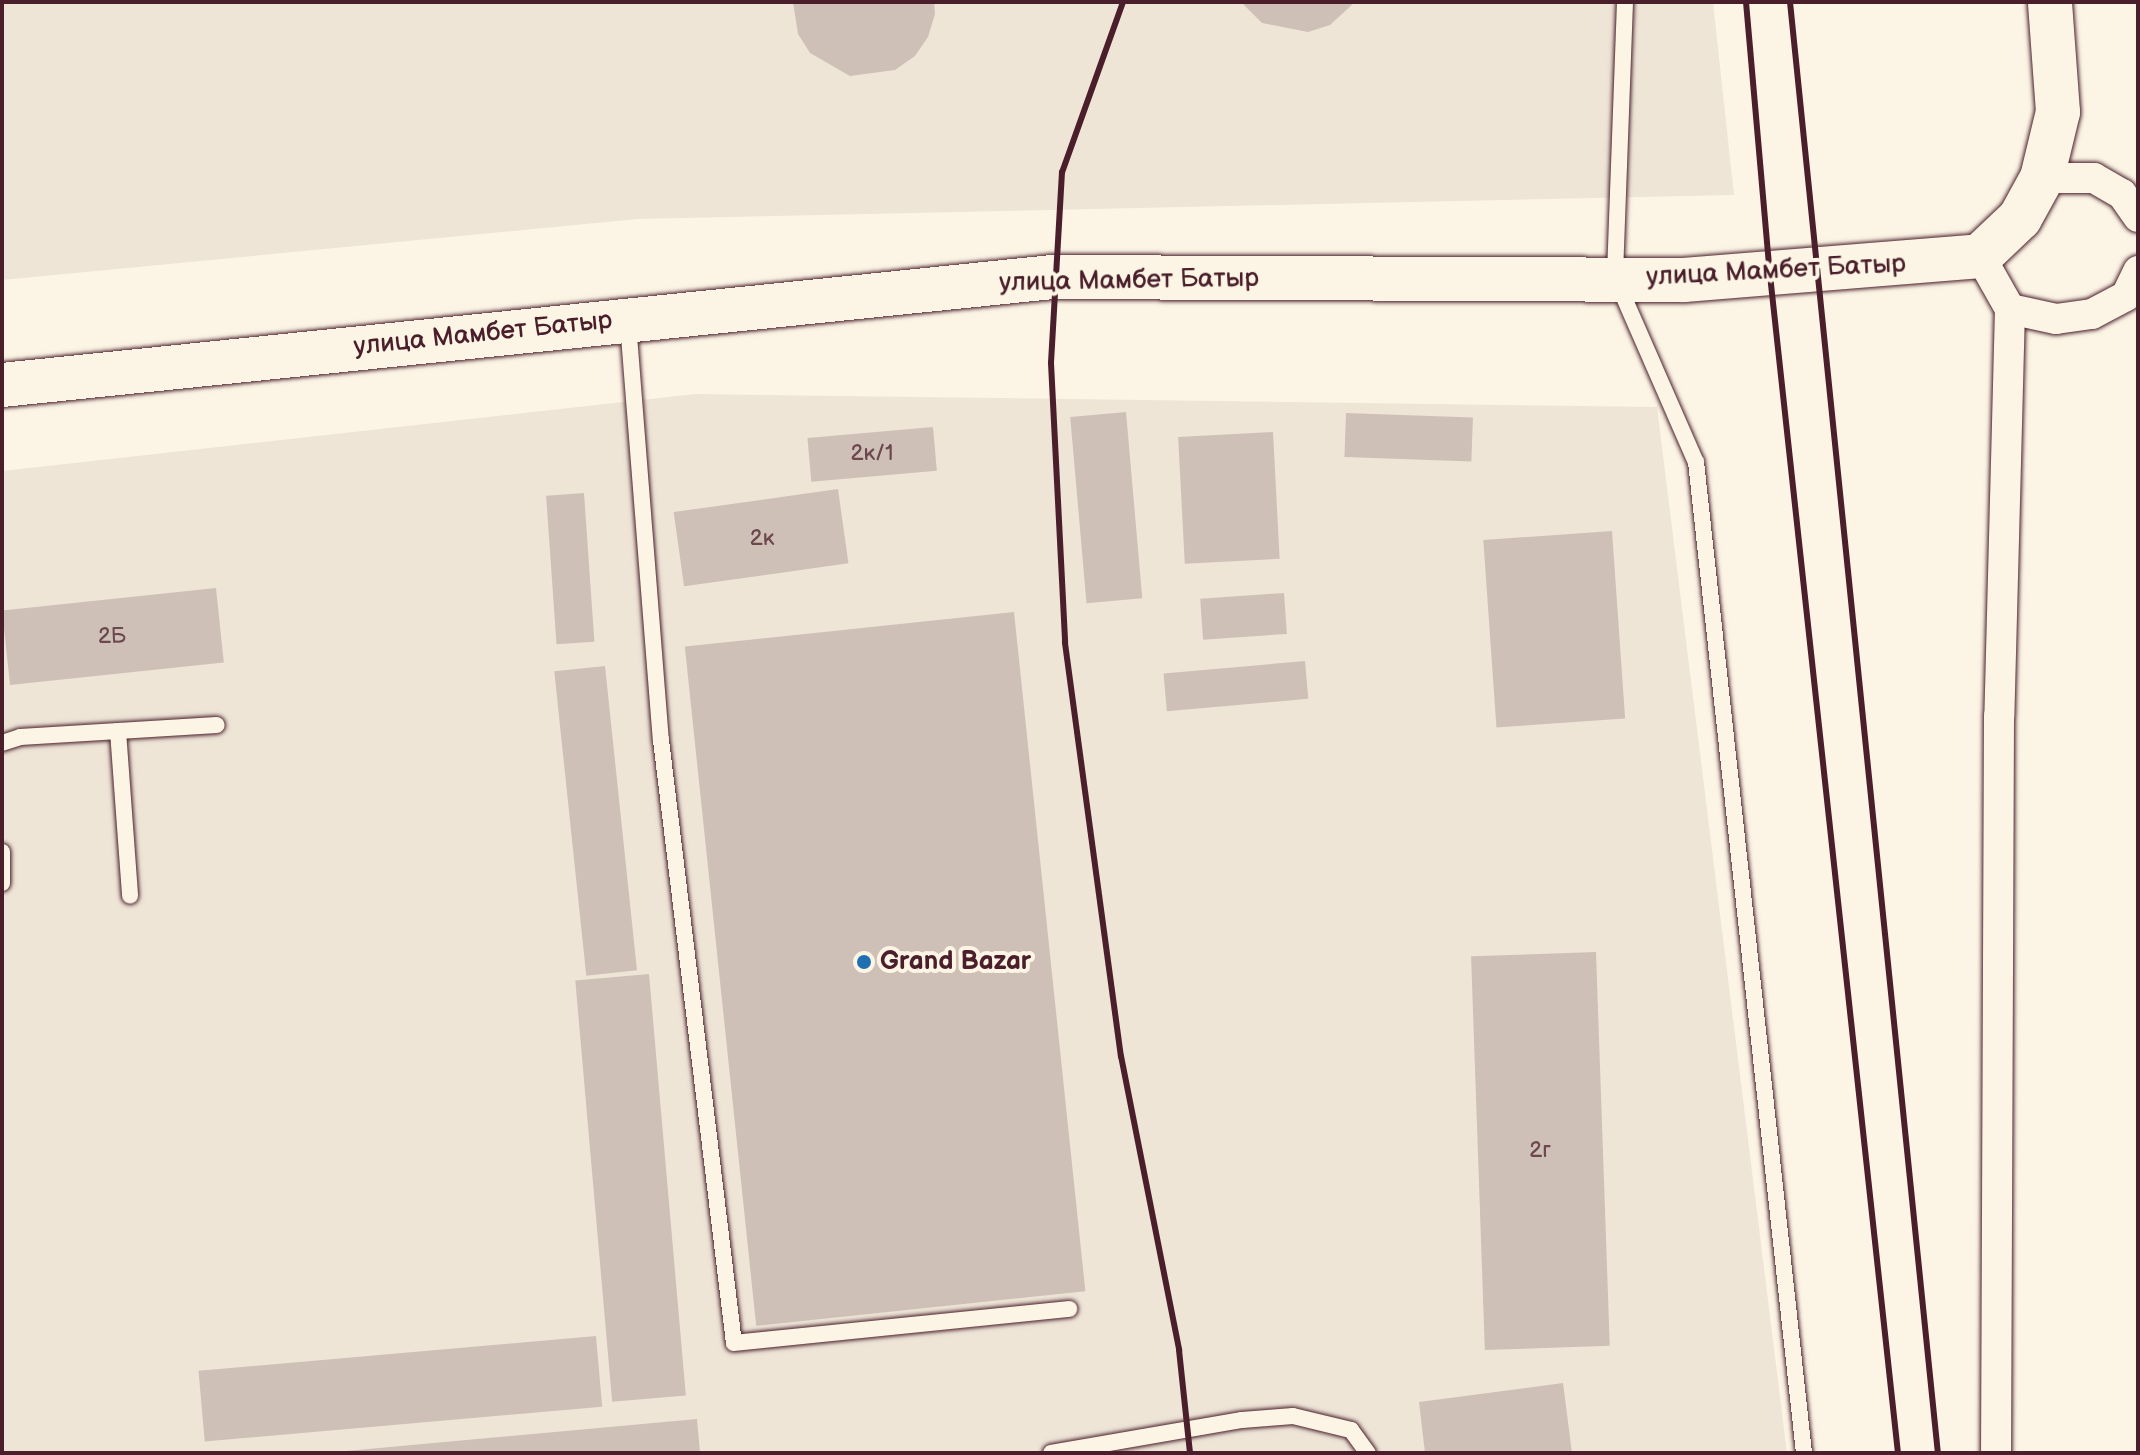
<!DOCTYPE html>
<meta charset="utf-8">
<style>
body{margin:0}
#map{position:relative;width:2140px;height:1455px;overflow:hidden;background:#fcf5e5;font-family:"Balsamiq Sans",sans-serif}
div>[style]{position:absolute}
.built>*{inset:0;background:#eee5d7}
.building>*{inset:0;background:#cfc0b7;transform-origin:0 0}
.roads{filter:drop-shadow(0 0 2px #4a1f2b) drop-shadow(0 0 2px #4a1f2b)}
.lane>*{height:16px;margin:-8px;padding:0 8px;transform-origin:8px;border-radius:8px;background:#fcf5e5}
.street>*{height:30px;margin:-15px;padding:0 15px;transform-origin:15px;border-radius:15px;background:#fcf5e5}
.secondary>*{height:44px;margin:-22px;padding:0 22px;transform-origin:22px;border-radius:22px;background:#fcf5e5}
.rail>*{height:6px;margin:-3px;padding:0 3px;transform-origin:3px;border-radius:3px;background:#4a1f2b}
.dots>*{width:22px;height:22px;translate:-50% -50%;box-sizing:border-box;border:4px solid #fcf5e5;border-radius:50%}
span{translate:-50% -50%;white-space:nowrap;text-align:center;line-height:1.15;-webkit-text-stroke:8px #fcf5e5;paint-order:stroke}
.number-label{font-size:22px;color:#6b474e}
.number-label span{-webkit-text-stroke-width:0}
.street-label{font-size:26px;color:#4a1f2b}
.poi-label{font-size:26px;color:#4a1f2b;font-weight:700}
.left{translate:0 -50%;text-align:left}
.frame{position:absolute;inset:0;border:4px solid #4a1f2b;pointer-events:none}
</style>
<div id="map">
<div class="built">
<i style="clip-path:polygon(2px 2px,1713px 2px,1734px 195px,638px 219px,2px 280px)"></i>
<i style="clip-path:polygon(695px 394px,1657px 407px,1787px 1453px,2px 1453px,2px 471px)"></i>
</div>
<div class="building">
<i style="clip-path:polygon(793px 2px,934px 2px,935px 14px,928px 37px,915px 56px,895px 70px,850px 76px,810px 53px,798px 34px)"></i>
<i style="clip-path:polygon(1241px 2px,1355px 2px,1330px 25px,1308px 32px,1262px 23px)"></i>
<i style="left:1126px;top:412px;width:187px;height:56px;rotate:85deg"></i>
<i style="left:1346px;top:413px;width:127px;height:44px;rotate:2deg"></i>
<i style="left:933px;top:427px;width:44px;height:126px;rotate:85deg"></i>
<i style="left:1273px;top:432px;width:127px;height:95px;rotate:87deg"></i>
<i style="left:838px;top:489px;width:75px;height:166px;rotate:82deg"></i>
<i style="left:584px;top:493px;width:149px;height:38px;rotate:86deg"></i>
<i style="left:1612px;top:531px;width:188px;height:129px;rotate:86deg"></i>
<i style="left:216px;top:588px;width:75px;height:215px;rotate:84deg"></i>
<i style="left:1284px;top:593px;width:41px;height:84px;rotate:86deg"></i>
<i style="left:1014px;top:612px;width:683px;height:331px;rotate:84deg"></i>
<i style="left:1305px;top:661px;width:38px;height:142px;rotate:85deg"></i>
<i style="left:605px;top:666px;width:306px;height:51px;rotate:84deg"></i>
<i style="left:1596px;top:952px;width:394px;height:125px;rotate:88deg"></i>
<i style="left:649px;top:974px;width:423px;height:74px;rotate:85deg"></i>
<i style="left:596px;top:1336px;width:71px;height:399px;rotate:85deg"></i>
<i style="clip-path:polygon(1563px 1383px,1572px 1453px,1425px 1453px,1419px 1402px)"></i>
<i style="clip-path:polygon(697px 1419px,700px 1453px,346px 1453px,346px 1451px)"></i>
</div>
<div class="roads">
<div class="lane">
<i style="left:1625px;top:2px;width:275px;rotate:92.1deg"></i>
<i style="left:1615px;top:277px;width:202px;rotate:66.4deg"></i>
<i style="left:1696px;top:462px;width:997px;rotate:83.78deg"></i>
<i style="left:628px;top:323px;width:418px;rotate:85.5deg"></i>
<i style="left:661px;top:740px;width:607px;rotate:83.1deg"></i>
<i style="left:734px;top:1343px;width:337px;rotate:-5.8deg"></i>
<i style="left:118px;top:731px;width:165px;rotate:85.8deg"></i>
<i style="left:2px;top:743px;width:19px;rotate:-18deg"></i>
<i style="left:20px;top:737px;width:197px;rotate:-3.5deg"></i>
<i style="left:2px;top:852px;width:31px;rotate:90deg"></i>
<i style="left:1051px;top:1453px;width:194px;rotate:-9.8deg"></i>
<i style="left:1242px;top:1420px;width:51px;rotate:-4.5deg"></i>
<i style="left:1293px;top:1416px;width:60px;rotate:13.6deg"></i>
<i style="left:1351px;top:1430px;width:29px;rotate:54deg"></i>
</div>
<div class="street">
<i style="left:2042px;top:178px;width:52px"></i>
<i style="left:2094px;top:178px;width:32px;rotate:30deg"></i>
<i style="left:2122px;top:194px;width:28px;rotate:55deg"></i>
<i style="left:1980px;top:256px;width:61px;rotate:60.5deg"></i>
<i style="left:2010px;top:309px;width:407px;rotate:91.5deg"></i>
<i style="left:1999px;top:716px;width:737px;rotate:90.23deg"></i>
<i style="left:2010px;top:309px;width:47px;rotate:12.3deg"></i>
<i style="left:2056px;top:319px;width:36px;rotate:-8deg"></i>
<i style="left:2092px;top:314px;width:38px;rotate:-28deg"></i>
<i style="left:2126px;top:296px;width:28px;rotate:-64deg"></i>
</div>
<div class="secondary">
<i style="left:2px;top:385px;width:1057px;rotate:-5.87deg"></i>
<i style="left:1053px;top:277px;width:631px;rotate:0.27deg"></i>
<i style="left:1684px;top:280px;width:297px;rotate:-4.6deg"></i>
<i style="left:1980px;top:256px;width:55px;rotate:-43.5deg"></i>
<i style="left:2020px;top:218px;width:46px;rotate:-61.2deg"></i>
<i style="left:2042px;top:178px;width:68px;rotate:-76.4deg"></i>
<i style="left:2058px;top:112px;width:110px;rotate:-94.2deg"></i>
</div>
</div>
<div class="rail">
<i style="left:1123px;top:2px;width:181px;rotate:109.7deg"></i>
<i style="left:1062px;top:172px;width:191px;rotate:93.3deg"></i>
<i style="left:1051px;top:363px;width:280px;rotate:87.1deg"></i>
<i style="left:1065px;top:643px;width:417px;rotate:82.3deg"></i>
<i style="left:1121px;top:1056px;width:300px;rotate:78.8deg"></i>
<i style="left:1179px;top:1350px;width:104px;rotate:83.9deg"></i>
<i style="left:1746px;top:2px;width:274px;rotate:85deg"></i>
<i style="left:1770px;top:275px;width:1185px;rotate:83.8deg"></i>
<i style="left:1790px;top:2px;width:1459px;rotate:84.18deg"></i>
</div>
<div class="dots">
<i style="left:864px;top:962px;background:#1f6fb2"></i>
</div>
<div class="number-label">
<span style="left:872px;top:454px">2к/1</span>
<span style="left:762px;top:539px">2к</span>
<span style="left:112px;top:637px">2Б</span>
<span style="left:1540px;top:1151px">2г</span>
</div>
<div class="street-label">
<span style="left:1776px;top:271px;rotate:-3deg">улица Мамбет Батыр</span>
<span style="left:1129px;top:281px;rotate:-1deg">улица Мамбет Батыр</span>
<span style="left:483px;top:334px;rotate:-6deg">улица Мамбет Батыр</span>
</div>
<div class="poi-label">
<span class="left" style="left:880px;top:962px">Grand Bazar</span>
</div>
<div class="frame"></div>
</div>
